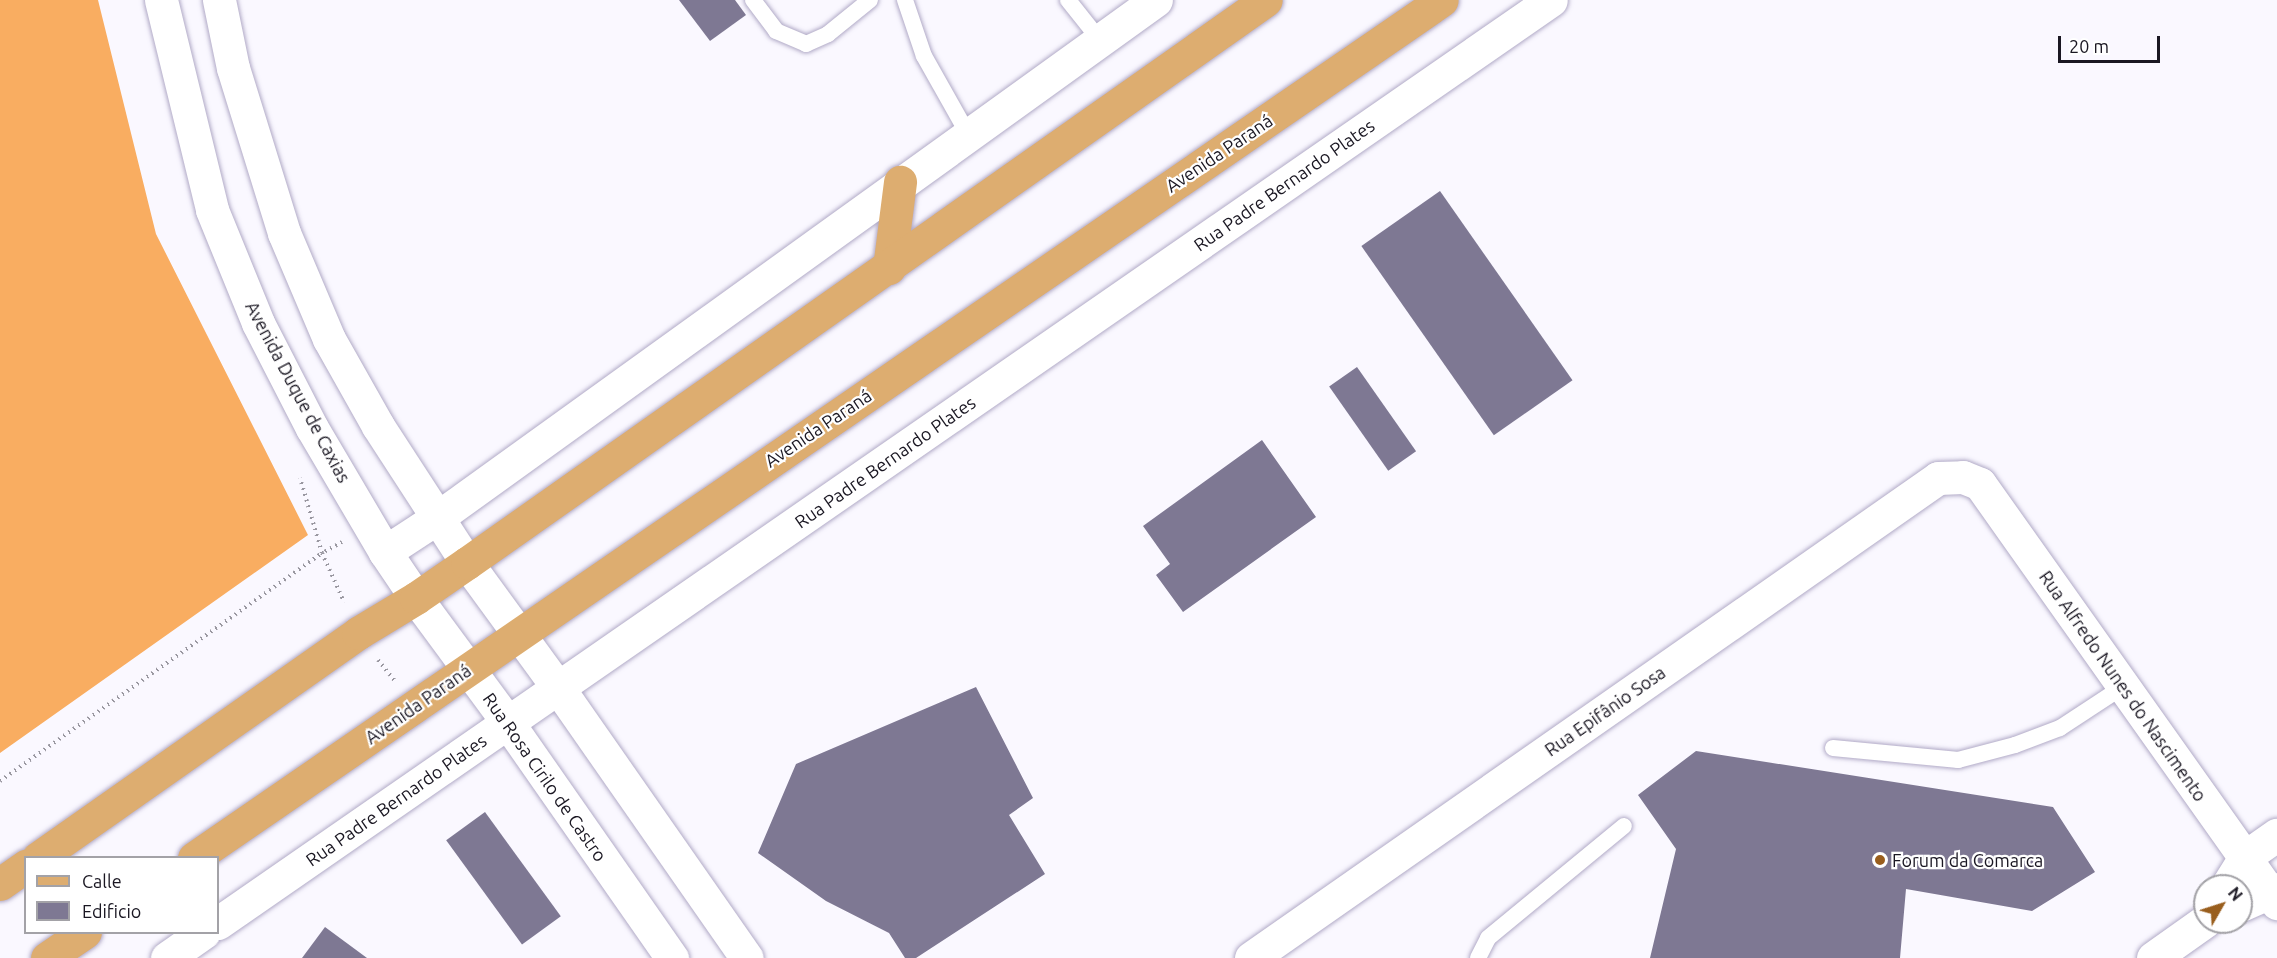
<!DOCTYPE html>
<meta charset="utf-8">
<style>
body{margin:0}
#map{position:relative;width:2277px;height:958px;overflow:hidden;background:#faf8ff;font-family:Ubuntu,sans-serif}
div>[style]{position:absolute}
.forest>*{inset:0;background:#f9ad61}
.building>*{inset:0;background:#7e7893;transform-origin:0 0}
.path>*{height:4px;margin-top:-2px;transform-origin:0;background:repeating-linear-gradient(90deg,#9997a0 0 1.5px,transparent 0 6px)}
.roads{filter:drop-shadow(0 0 2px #b1aac7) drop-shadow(0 0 2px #b1aac7)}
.service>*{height:16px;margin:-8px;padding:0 8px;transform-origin:8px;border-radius:8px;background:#fff}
.minor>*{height:33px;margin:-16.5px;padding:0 16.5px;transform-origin:16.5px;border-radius:16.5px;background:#fff}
.secondary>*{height:33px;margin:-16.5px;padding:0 16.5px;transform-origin:16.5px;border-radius:16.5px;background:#fff}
.primary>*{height:33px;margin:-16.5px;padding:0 16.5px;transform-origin:16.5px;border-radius:16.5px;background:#ddad70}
.dots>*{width:16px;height:16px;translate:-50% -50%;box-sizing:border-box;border:3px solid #fff;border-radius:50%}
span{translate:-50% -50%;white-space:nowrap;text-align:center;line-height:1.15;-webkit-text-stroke:4.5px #fff;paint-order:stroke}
.street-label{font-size:18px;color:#1a1722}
.poi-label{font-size:18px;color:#1a1722}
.left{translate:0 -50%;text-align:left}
.legend{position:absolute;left:24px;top:856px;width:195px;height:78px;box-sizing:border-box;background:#fff;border:2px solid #a3a2a7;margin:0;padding:8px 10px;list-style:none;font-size:18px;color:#1a1722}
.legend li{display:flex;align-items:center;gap:12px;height:30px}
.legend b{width:30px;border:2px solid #a3a2a7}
.north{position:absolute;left:2193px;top:874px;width:60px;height:60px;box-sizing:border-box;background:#fff;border:2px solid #a3a2a7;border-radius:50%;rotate:51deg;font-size:16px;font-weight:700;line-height:24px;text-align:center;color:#1a1722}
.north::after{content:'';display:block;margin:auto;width:21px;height:27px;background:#995e1d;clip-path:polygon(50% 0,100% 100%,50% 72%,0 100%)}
.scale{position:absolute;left:2058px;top:36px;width:102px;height:27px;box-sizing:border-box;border:3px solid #1a1722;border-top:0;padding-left:8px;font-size:18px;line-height:21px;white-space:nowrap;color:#1a1722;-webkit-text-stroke:4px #fff;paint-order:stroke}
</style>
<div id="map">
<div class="forest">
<i style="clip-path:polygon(0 0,98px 0,156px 234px,308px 535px,0 753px)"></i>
</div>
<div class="building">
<i style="clip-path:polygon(679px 0,735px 0,746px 15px,710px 41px)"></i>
<i style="left:1440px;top:191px;width:231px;height:96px;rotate:55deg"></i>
<i style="left:1357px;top:367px;width:103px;height:34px;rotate:55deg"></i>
<i style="clip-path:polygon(1262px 440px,1316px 517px,1183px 612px,1156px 575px,1170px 564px,1143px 526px)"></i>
<i style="clip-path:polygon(976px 687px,1033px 798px,1009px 815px,1045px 874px,916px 958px,905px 958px,889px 933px,826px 901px,758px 853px,796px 764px)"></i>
<i style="clip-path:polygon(1696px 751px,2053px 807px,2095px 872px,2032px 911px,1906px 889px,1900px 958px,1650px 958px,1676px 849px,1638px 795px)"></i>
<i style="left:485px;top:812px;width:129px;height:48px;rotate:54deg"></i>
<i style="clip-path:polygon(325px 927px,367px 958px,302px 958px)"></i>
</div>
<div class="path">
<i style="left:342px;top:542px;width:23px;rotate:151deg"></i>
<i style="left:322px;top:553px;width:54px;rotate:65.8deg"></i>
<i style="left:378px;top:660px;width:26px;rotate:51deg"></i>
<i style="left:0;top:781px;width:395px;rotate:-35.3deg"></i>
<i style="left:322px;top:553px;width:78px;rotate:-106.3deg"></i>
</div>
<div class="roads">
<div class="service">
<i style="left:753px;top:0;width:39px;rotate:53deg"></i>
<i style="left:776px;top:31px;width:33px;rotate:23deg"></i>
<i style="left:806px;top:44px;width:24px;rotate:-24deg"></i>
<i style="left:828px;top:34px;width:54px;rotate:-39deg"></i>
<i style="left:905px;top:0;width:59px;rotate:71.3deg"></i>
<i style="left:924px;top:56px;width:90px;rotate:60.6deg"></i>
<i style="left:1068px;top:0;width:50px;rotate:51.5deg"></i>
<i style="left:1833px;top:748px;width:126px;rotate:5.5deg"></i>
<i style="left:1958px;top:760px;width:59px;rotate:-14.7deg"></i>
<i style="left:2015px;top:745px;width:48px;rotate:-20.7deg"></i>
<i style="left:2060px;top:728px;width:77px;rotate:-33.3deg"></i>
<i style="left:1478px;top:958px;width:22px;rotate:-63deg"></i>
<i style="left:1488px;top:938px;width:176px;rotate:-39.5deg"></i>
</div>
<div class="minor">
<i style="left:385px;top:552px;width:62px;rotate:-33.2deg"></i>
<i style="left:437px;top:518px;width:886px;rotate:-35.77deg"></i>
<i style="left:2227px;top:886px;width:34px;rotate:-58deg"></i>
<i style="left:2245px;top:857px;width:39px;rotate:-35deg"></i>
<i style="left:2241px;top:905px;width:39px;rotate:-24deg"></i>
<i style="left:218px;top:923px;width:1621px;rotate:-34.7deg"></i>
<i style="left:167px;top:958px;width:45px;rotate:-35.1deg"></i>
<i style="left:1251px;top:958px;width:838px;rotate:-34.94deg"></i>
<i style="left:1938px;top:478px;width:25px;rotate:-2deg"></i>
<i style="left:1963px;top:477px;width:18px;rotate:22deg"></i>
<i style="left:1980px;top:484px;width:514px;rotate:54.67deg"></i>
<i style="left:2153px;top:958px;width:64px;rotate:-35.4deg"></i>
</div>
<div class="secondary">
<i style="left:161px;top:0;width:216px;rotate:76.3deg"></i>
<i style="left:212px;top:210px;width:122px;rotate:67.8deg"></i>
<i style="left:258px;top:323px;width:118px;rotate:62.8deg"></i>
<i style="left:312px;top:428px;width:144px;rotate:59.5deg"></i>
<i style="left:385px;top:552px;width:55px;rotate:56deg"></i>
<i style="left:416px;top:598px;width:155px;rotate:53.6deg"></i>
<i style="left:508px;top:723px;width:287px;rotate:55.1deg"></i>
<i style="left:219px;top:0;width:69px;rotate:78.4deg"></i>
<i style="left:233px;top:68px;width:173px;rotate:72.8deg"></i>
<i style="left:284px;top:233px;width:115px;rotate:67deg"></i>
<i style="left:329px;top:339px;width:100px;rotate:60.6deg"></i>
<i style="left:378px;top:426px;width:163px;rotate:57deg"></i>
<i style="left:467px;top:563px;width:156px;rotate:53.9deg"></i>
<i style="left:559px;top:689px;width:328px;rotate:55.1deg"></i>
</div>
<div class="primary">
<i style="left:889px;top:268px;width:87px;rotate:-82.7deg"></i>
<i style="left:38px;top:858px;width:391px;rotate:-35.1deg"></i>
<i style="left:358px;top:633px;width:68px;rotate:-31.1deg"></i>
<i style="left:416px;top:598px;width:62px;rotate:-34.5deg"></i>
<i style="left:467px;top:563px;width:977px;rotate:-35.17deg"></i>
<i style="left:194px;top:858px;width:1514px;rotate:-34.51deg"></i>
<i style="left:0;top:884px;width:32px;rotate:-35deg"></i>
<i style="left:47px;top:958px;width:46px;rotate:-34.4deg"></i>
</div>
</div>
<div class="dots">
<i style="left:1880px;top:860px;background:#995e1d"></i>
</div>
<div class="street-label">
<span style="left:1219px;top:153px;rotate:-34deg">Avenida Paraná</span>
<span style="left:1284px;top:185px;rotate:-35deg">Rua Padre Bernardo Plates</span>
<span style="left:298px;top:392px;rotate:62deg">Avenida Duque de Caxias</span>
<span style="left:818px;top:428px;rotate:-34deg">Avenida Paraná</span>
<span style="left:885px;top:462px;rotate:-35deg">Rua Padre Bernardo Plates</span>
<span style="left:2123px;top:686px;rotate:55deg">Rua Alfredo Nunes do Nascimento</span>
<span style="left:418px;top:704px;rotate:-35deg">Avenida Paraná</span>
<span style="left:1605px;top:711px;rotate:-35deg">Rua Epifânio Sosa</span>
<span style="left:545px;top:777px;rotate:55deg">Rua Rosa Cirilo de Castro</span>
<span style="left:396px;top:800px;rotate:-35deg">Rua Padre Bernardo Plates</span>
</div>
<div class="poi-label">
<span class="left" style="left:1892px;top:860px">Forum da Comarca</span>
</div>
<ul class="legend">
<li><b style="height:8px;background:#ddad70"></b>Calle</li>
<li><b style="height:16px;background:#7e7893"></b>Edificio</li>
</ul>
<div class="north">N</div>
<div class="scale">20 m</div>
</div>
